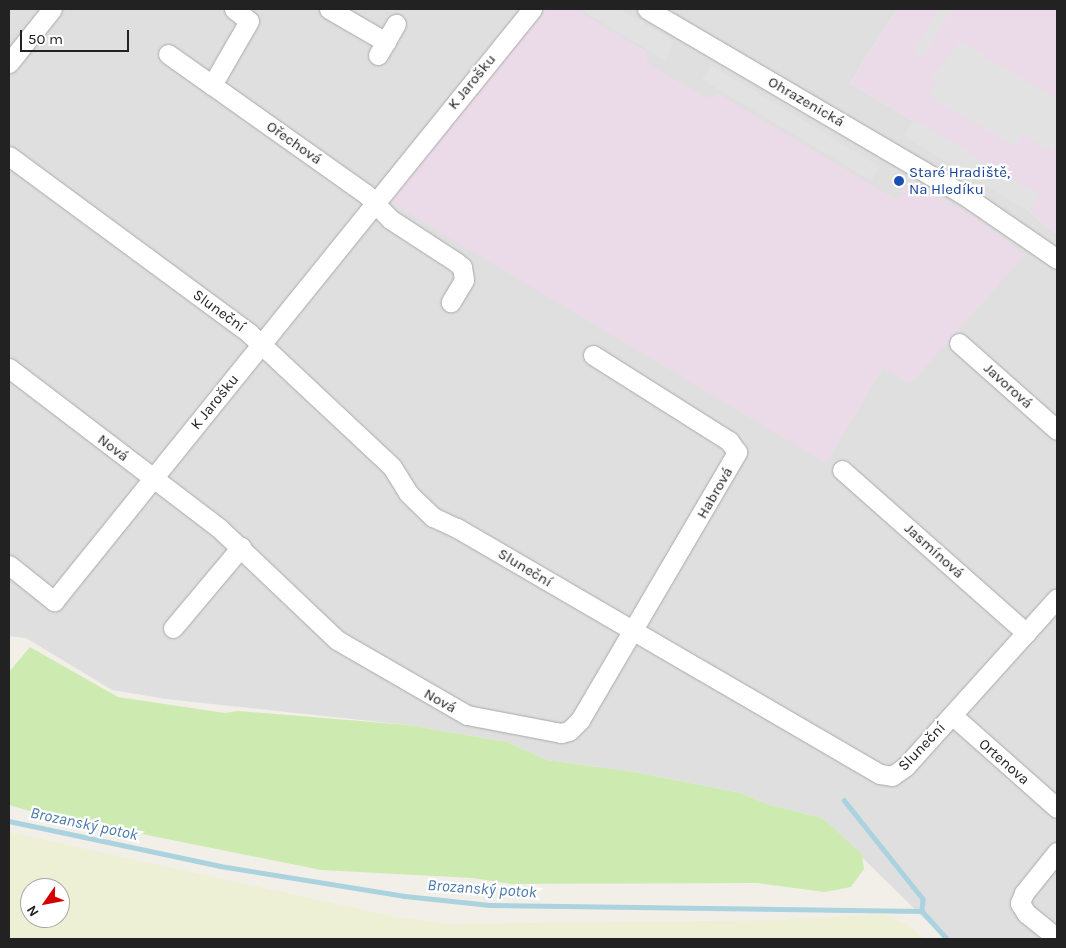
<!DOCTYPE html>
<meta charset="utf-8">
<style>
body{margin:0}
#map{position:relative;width:1066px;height:948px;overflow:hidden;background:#f2efe9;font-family:Karla,sans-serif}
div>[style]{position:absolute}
.residential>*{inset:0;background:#e0dfdf}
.industrial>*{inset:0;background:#ebdbe8}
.farmland>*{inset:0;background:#eef0d5}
.grass>*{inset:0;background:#cdebb0}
.parking>*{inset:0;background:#e2e2e2;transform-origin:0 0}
.stream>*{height:4.5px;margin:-2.25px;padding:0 2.25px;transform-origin:2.25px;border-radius:2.25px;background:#aad3df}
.roads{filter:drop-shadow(0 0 1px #a9a9a9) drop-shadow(0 0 1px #a9a9a9)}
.minor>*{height:19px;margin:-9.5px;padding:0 9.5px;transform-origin:9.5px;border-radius:9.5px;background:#fff}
.dots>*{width:14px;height:14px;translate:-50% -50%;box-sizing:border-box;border:2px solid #fff;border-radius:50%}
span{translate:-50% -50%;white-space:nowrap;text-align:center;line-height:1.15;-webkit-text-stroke:4.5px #fff;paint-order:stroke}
.street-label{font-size:15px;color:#222}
.transit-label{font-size:15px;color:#164399}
.left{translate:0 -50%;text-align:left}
.water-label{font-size:16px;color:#4a7aab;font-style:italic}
.frame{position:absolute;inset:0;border:10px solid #222;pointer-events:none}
.north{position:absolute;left:20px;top:878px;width:50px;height:50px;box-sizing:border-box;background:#fff;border:1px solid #a7a7a7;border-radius:50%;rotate:237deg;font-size:14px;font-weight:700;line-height:20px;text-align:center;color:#222}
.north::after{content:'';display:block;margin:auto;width:18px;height:22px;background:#d40000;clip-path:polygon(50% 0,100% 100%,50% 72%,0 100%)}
.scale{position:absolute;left:20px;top:30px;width:109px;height:22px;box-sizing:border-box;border:2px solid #222;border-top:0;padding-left:6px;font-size:15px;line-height:18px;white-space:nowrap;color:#222;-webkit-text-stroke:4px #fff;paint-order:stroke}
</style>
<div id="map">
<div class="residential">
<i style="clip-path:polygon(9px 9px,897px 9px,850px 83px,1040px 196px,1030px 213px,1057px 234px,1057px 939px,945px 939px,822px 818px,767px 804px,741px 793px,635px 772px,547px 760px,507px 742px,409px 725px,166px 699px,112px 690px,26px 638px,9px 636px)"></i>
</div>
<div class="industrial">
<i style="clip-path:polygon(543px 9px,575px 9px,646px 51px,648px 64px,706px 98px,719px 94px,897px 200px,906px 186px,922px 196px,936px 196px,973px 216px,1025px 255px,910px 384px,883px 368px,826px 463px,388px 201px)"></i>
<i style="clip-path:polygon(897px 9px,1057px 9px,1057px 234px,1030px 213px,1040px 196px,850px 83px)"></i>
</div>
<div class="farmland">
<i style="clip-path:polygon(evenodd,9px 832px,396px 917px,449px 924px,776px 920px,882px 914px,909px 925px,924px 939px,9px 939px,9px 832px,30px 888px,60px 888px,60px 918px,30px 918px,30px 888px)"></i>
</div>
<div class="grass">
<i style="clip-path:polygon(30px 647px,118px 697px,225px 713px,238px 711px,409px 725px,507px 742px,547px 760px,635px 772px,741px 793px,767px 804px,822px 818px,862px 854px,864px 869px,851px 887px,825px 892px,757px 883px,511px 884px,472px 878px,321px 870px,33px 812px,9px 805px,9px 672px)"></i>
</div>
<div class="parking">
<i style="clip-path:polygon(579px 9px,619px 9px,673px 41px,666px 61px)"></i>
<i style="clip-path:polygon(940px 9px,958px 9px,950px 12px,923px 57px,914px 52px)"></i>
<i style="clip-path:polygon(960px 42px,1057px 99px,1057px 144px,1052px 152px,1022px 134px,1015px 146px,929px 96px,937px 82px,932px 78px)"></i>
<i style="left:711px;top:65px;width:197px;height:17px;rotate:31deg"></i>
<i style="left:914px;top:120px;width:146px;height:19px;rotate:31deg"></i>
</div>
<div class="stream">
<i style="left:844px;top:800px;width:127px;rotate:51.4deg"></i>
<i style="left:923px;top:899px;width:12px;rotate:95deg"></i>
<i style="left:9px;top:821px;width:216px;rotate:12deg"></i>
<i style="left:220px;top:866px;width:187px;rotate:9.2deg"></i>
<i style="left:405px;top:896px;width:85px;rotate:6deg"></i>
<i style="left:490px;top:905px;width:432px;rotate:0.8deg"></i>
<i style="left:922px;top:911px;width:38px;rotate:48deg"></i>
</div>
<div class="roads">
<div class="minor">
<i style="left:234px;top:9px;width:19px;rotate:39deg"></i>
<i style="left:249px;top:21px;width:74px;rotate:120deg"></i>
<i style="left:212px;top:85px;width:189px;rotate:35.3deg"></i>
<i style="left:366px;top:194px;width:35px;rotate:46deg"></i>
<i style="left:390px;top:219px;width:79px;rotate:33.1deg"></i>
<i style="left:456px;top:262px;width:8px;rotate:40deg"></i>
<i style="left:462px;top:267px;width:13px;rotate:81deg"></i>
<i style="left:464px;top:280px;width:26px;rotate:121deg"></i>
<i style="left:329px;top:9px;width:66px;rotate:30.1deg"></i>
<i style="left:647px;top:9px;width:368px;rotate:30.4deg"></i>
<i style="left:964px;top:195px;width:113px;rotate:34.5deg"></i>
<i style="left:168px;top:54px;width:54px;rotate:35.2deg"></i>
<i style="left:378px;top:55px;width:36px;rotate:-60deg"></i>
<i style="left:9px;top:63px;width:69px;rotate:-51.5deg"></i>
<i style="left:9px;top:156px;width:298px;rotate:36.4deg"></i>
<i style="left:249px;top:333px;width:196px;rotate:43.1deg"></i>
<i style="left:392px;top:467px;width:31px;rotate:58deg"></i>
<i style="left:408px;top:493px;width:35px;rotate:44deg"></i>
<i style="left:433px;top:517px;width:26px;rotate:25deg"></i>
<i style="left:457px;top:528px;width:489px;rotate:30.2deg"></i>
<i style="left:880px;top:774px;width:12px;rotate:9deg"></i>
<i style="left:892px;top:776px;width:16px;rotate:-35deg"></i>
<i style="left:905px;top:767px;width:227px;rotate:-48deg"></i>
<i style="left:959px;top:343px;width:131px;rotate:41.6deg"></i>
<i style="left:9px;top:368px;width:265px;rotate:37.3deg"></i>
<i style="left:220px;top:529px;width:161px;rotate:43.5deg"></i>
<i style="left:337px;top:640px;width:150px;rotate:30deg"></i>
<i style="left:467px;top:715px;width:96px;rotate:10.8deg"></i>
<i style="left:561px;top:733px;width:8px;rotate:-14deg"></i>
<i style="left:569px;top:731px;width:16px;rotate:-45deg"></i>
<i style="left:580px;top:720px;width:311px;rotate:-59.6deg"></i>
<i style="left:737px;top:452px;width:14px;rotate:-126deg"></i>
<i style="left:729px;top:441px;width:161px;rotate:-147.7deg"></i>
<i style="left:842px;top:470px;width:246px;rotate:41.5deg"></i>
<i style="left:9px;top:565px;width:58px;rotate:38.7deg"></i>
<i style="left:54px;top:601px;width:761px;rotate:-51.08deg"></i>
<i style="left:173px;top:628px;width:106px;rotate:-50deg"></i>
<i style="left:952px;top:715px;width:140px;rotate:41.5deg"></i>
<i style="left:1057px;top:852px;width:53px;rotate:128.8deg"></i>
<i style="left:1024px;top:893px;width:11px;rotate:112deg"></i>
<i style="left:1020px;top:903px;width:12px;rotate:59deg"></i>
<i style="left:1026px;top:913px;width:40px;rotate:39deg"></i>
</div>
</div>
<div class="dots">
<i style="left:899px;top:181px;background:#1a4fb4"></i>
</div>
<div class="street-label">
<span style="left:472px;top:82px;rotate:-51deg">K Jarošku</span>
<span style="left:806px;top:102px;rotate:30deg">Ohrazenická</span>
<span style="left:294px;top:143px;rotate:35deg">Ořechová</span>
<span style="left:219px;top:311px;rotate:36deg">Sluneční</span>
<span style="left:1008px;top:386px;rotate:42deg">Javorová</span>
<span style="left:215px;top:402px;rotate:-51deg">K Jarošku</span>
<span style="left:113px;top:448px;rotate:37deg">Nová</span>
<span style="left:715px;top:493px;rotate:-60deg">Habrová</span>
<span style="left:934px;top:551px;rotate:42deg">Jasmínová</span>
<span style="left:525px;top:568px;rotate:31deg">Sluneční</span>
<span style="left:440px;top:701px;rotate:29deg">Nová</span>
<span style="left:922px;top:747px;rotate:-46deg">Sluneční</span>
<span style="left:1004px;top:762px;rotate:41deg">Ortenova</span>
</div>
<div class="transit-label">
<span class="left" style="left:909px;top:181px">Staré Hradiště,<br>Na Hledíku</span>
</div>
<div class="water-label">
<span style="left:84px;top:824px;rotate:12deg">Brozanský potok</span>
<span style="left:482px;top:889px;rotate:4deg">Brozanský potok</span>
</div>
<div class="frame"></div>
<div class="north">N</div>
<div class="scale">50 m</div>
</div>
